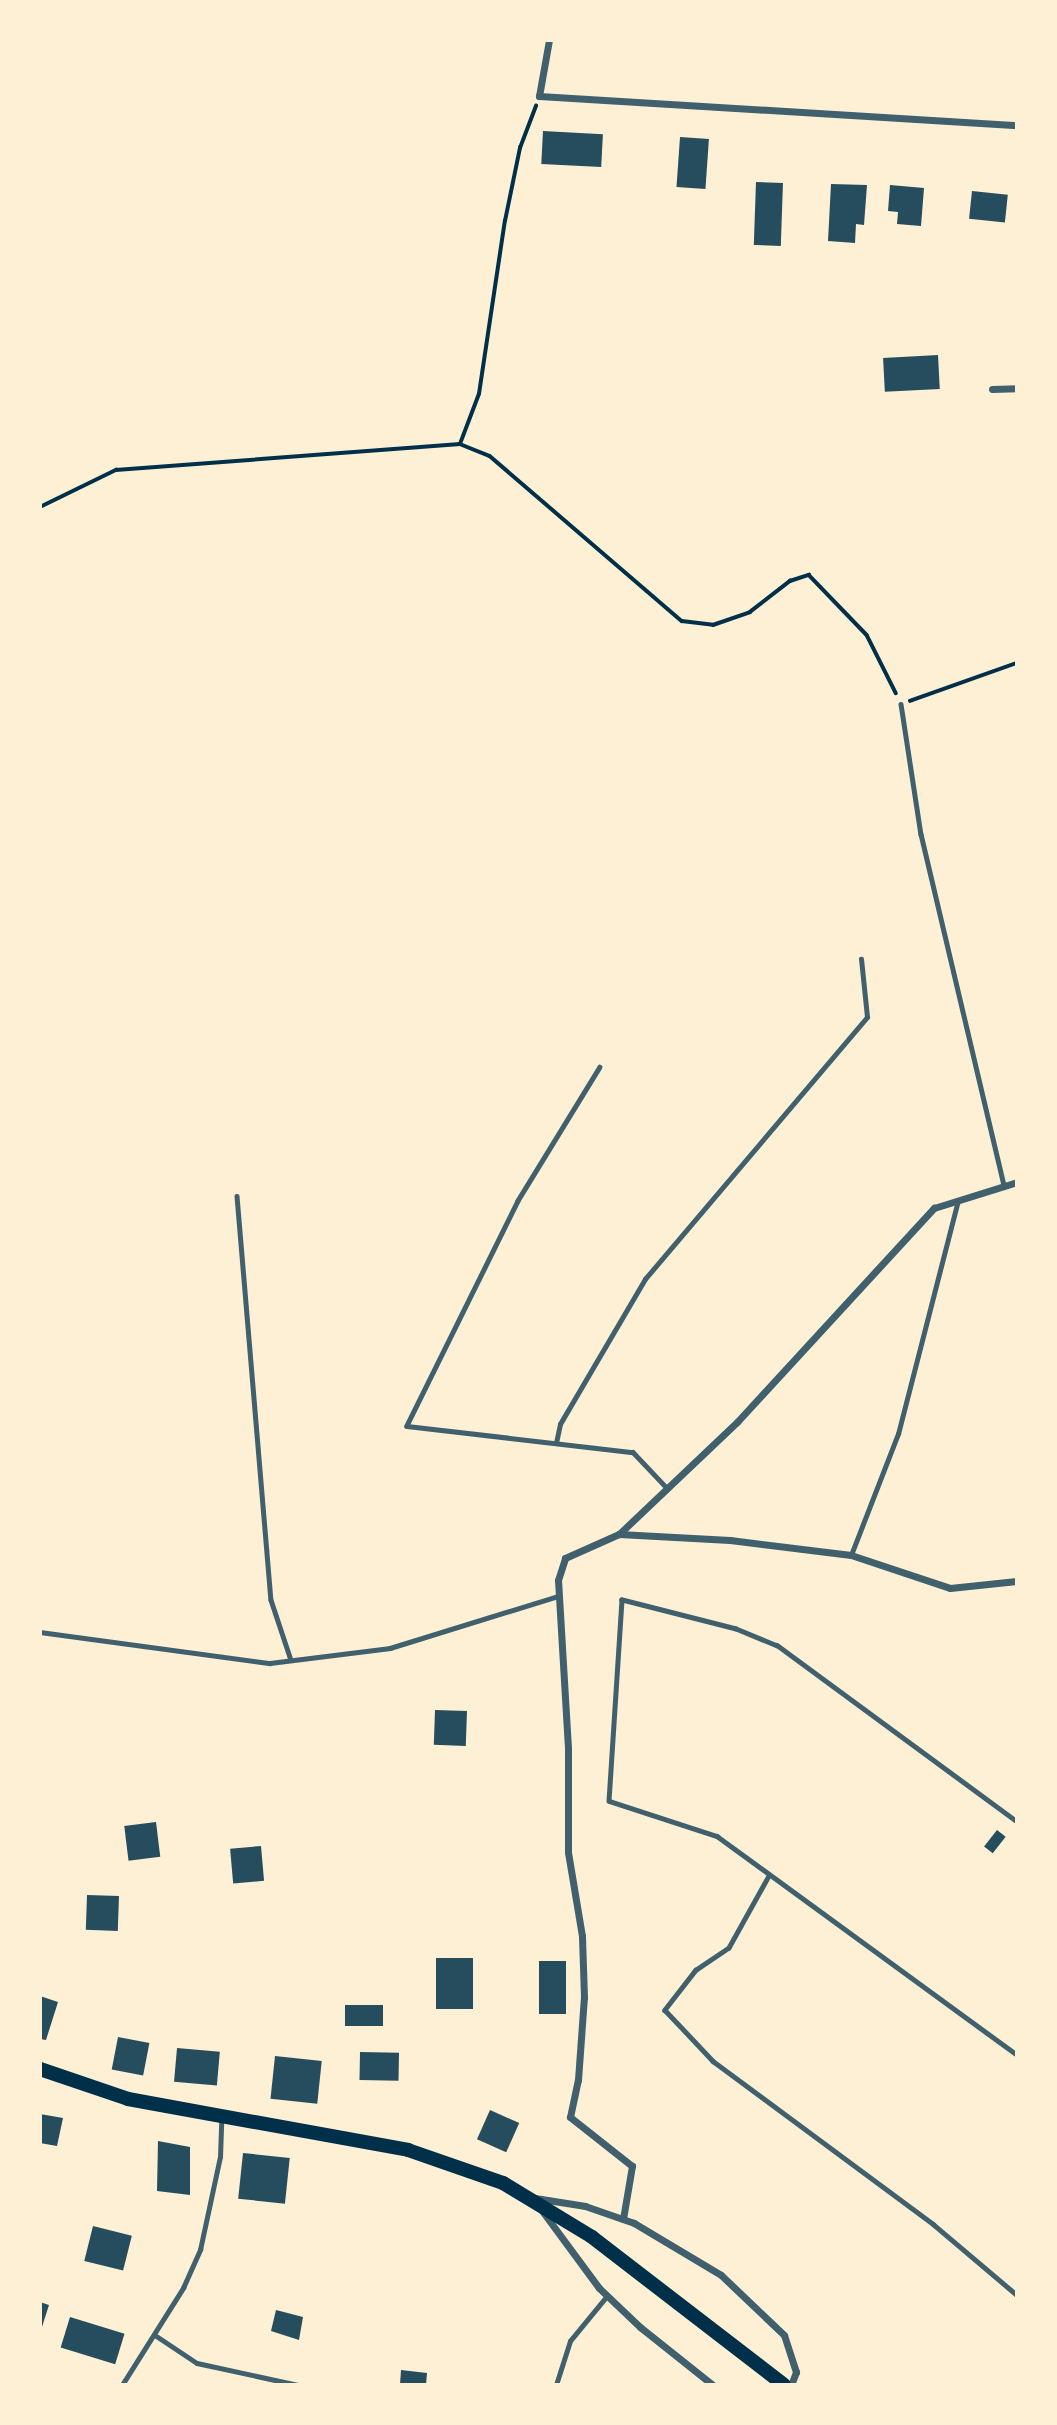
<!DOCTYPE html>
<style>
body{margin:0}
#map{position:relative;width:1057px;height:2425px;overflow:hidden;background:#fdf0d5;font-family:Mulish,sans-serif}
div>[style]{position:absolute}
.building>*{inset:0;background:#264d5e;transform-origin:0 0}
.path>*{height:3.5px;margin:-1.75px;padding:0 1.75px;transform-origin:1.75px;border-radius:1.75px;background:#003049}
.service>*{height:4.5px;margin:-2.25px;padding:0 2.25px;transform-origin:2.25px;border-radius:2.25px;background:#3f606c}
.minor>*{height:7px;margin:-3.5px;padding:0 3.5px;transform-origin:3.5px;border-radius:3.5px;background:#3f606c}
.primary>*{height:14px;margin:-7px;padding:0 7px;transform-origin:7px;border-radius:7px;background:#003049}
span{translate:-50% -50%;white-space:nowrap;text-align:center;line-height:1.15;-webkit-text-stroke:6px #fdf0d5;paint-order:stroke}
.frame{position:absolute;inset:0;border:42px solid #fdf0d5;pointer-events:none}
</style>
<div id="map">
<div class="building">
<i style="left:543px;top:131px;width:60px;height:33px;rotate:3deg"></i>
<i style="left:680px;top:137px;width:29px;height:50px;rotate:4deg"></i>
<i style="left:756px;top:182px;width:27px;height:63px;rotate:2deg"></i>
<i style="clip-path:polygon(831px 184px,867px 185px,864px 225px,856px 224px,855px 243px,828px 241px)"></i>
<i style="clip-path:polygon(890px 185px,924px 188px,921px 226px,897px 224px,898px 212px,888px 211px)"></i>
<i style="left:972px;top:191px;width:36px;height:28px;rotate:6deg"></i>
<i style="left:938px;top:355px;width:34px;height:55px;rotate:87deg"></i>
<i style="left:467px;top:1711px;width:35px;height:32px;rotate:92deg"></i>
<i style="left:156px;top:1822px;width:35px;height:32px;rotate:83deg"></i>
<i style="left:997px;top:1830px;width:11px;height:21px;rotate:38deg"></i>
<i style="left:261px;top:1846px;width:35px;height:31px;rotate:85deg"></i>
<i style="left:119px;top:1896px;width:35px;height:32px;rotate:92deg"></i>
<i style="left:436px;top:1958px;width:37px;height:51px"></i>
<i style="left:539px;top:1961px;width:27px;height:53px"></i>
<i style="clip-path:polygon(40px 1996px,58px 2002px,46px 2040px,40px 2039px)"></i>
<i style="left:345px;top:2005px;width:38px;height:21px"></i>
<i style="left:118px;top:2037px;width:32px;height:33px;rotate:11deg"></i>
<i style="left:177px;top:2048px;width:43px;height:34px;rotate:5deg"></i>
<i style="left:360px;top:2052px;width:39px;height:28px;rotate:1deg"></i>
<i style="left:275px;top:2056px;width:47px;height:43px;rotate:6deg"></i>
<i style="left:490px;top:2110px;width:32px;height:32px;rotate:24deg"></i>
<i style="clip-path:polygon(40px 2114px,63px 2118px,57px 2146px,40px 2143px)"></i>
<i style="clip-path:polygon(158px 2141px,190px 2147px,190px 2195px,157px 2191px)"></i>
<i style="left:243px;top:2153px;width:47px;height:46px;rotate:6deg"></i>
<i style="left:93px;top:2226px;width:40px;height:36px;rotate:14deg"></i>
<i style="clip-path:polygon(40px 2302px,49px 2305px,41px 2330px,40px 2329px)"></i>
<i style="clip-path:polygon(276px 2310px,303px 2317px,299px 2340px,271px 2331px)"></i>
<i style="left:70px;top:2317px;width:57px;height:32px;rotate:17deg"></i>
<i style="clip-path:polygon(401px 2370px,427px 2373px,426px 2385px,400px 2385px)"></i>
</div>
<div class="path">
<i style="left:460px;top:444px;width:53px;rotate:-69.2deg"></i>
<i style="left:479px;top:394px;width:175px;rotate:-81.5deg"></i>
<i style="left:505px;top:221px;width:75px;rotate:-78.4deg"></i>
<i style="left:520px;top:148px;width:45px;rotate:-69.1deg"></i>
<i style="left:40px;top:507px;width:85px;rotate:-26deg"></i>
<i style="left:116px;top:470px;width:345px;rotate:-4.3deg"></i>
<i style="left:460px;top:444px;width:32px;rotate:22deg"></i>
<i style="left:490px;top:456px;width:253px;rotate:40.7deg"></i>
<i style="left:682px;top:621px;width:31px;rotate:7deg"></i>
<i style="left:713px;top:625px;width:39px;rotate:-19deg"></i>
<i style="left:750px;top:612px;width:51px;rotate:-37.8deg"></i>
<i style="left:790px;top:581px;width:20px;rotate:-18deg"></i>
<i style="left:809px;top:575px;width:83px;rotate:46deg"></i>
<i style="left:867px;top:635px;width:65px;rotate:63.4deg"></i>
<i style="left:910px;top:701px;width:114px;rotate:-19.6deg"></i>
</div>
<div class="service">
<i style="left:901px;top:704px;width:132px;rotate:81.3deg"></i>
<i style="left:921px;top:834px;width:362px;rotate:76.7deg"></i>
<i style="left:600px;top:1067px;width:157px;rotate:121.5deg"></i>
<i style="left:518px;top:1201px;width:251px;rotate:116.3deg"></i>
<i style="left:407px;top:1426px;width:227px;rotate:6.6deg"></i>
<i style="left:633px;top:1452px;width:50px;rotate:46.6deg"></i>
<i style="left:237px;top:1196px;width:405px;rotate:85.2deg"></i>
<i style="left:271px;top:1600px;width:63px;rotate:71.6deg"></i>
<i style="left:556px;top:1443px;width:19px;rotate:-78deg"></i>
<i style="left:560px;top:1424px;width:168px;rotate:-59.6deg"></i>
<i style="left:645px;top:1279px;width:343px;rotate:-49.7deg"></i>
<i style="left:867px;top:1017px;width:58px;rotate:-95.9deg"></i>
<i style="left:851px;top:1555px;width:130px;rotate:-68.8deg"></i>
<i style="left:898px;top:1434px;width:241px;rotate:-75.6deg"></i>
<i style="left:40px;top:1632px;width:232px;rotate:7.7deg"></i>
<i style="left:270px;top:1663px;width:121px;rotate:-7.1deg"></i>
<i style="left:390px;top:1648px;width:176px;rotate:-17.2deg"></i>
<i style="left:1017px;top:1822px;width:298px;rotate:-143.7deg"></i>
<i style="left:777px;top:1646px;width:44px;rotate:-157.5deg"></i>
<i style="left:736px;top:1629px;width:118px;rotate:-165.7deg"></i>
<i style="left:622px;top:1600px;width:201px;rotate:93.7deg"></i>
<i style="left:609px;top:1801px;width:114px;rotate:18deg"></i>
<i style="left:717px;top:1836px;width:371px;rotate:36.1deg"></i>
<i style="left:769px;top:1876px;width:82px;rotate:119.1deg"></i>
<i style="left:729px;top:1948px;width:40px;rotate:146deg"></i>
<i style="left:696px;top:1970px;width:51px;rotate:127.8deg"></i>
<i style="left:665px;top:2010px;width:70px;rotate:46.7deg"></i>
<i style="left:713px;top:2061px;width:274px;rotate:36.5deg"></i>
<i style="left:933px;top:2224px;width:110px;rotate:40.2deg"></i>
<i style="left:155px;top:2335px;width:50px;rotate:33.7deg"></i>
<i style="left:197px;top:2363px;width:103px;rotate:12.3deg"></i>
<i style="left:122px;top:2385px;width:115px;rotate:-57.8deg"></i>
<i style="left:183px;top:2288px;width:42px;rotate:-65.9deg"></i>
<i style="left:200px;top:2250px;width:95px;rotate:-77.9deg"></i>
<i style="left:220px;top:2157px;width:38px;rotate:-88deg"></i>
<i style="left:556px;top:2385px;width:46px;rotate:-72.3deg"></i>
<i style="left:570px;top:2341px;width:58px;rotate:-50.6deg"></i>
</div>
<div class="minor">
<i style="left:549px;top:40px;width:57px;rotate:100.1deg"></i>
<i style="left:539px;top:96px;width:479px;rotate:3.5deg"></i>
<i style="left:992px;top:389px;width:25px;rotate:-2deg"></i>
<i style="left:619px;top:1534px;width:111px;rotate:3.1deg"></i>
<i style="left:730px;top:1540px;width:122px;rotate:7.1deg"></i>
<i style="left:851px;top:1555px;width:104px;rotate:18.4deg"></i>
<i style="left:950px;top:1588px;width:67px;rotate:-6deg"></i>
<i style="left:535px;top:2198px;width:51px;rotate:9.1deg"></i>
<i style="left:585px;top:2206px;width:52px;rotate:19.1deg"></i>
<i style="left:634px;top:2223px;width:101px;rotate:30.9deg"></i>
<i style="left:721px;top:2275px;width:87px;rotate:43.6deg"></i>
<i style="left:784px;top:2335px;width:39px;rotate:72deg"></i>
<i style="left:796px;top:2372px;width:14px;rotate:111deg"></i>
<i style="left:540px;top:2208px;width:99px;rotate:53.6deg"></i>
<i style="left:599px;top:2288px;width:57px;rotate:43.6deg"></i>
<i style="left:640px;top:2327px;width:93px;rotate:38.5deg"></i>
<i style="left:623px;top:2219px;width:54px;rotate:-80.4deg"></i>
<i style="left:632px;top:2166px;width:79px;rotate:-141.7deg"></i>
<i style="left:570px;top:2117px;width:38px;rotate:-78deg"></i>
<i style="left:578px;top:2080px;width:83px;rotate:-85.9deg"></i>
<i style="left:584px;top:1997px;width:61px;rotate:-91.9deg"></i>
<i style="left:582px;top:1936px;width:85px;rotate:-99.5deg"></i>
<i style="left:568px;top:1852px;width:104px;rotate:-90deg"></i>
<i style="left:568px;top:1748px;width:168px;rotate:-93.4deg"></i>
<i style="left:558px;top:1580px;width:23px;rotate:-72deg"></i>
<i style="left:565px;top:1558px;width:59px;rotate:-24deg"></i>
<i style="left:619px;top:1534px;width:163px;rotate:-43.5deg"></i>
<i style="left:737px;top:1422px;width:291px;rotate:-47.4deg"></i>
<i style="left:934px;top:1208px;width:87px;rotate:-17.4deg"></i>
</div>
<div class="primary">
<i style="left:40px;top:2069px;width:93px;rotate:18.8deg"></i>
<i style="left:128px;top:2099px;width:285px;rotate:10.3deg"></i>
<i style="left:408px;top:2150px;width:101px;rotate:19.2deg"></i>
<i style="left:503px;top:2183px;width:104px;rotate:31.2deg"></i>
<i style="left:592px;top:2237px;width:242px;rotate:37.6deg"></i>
</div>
<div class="frame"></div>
</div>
